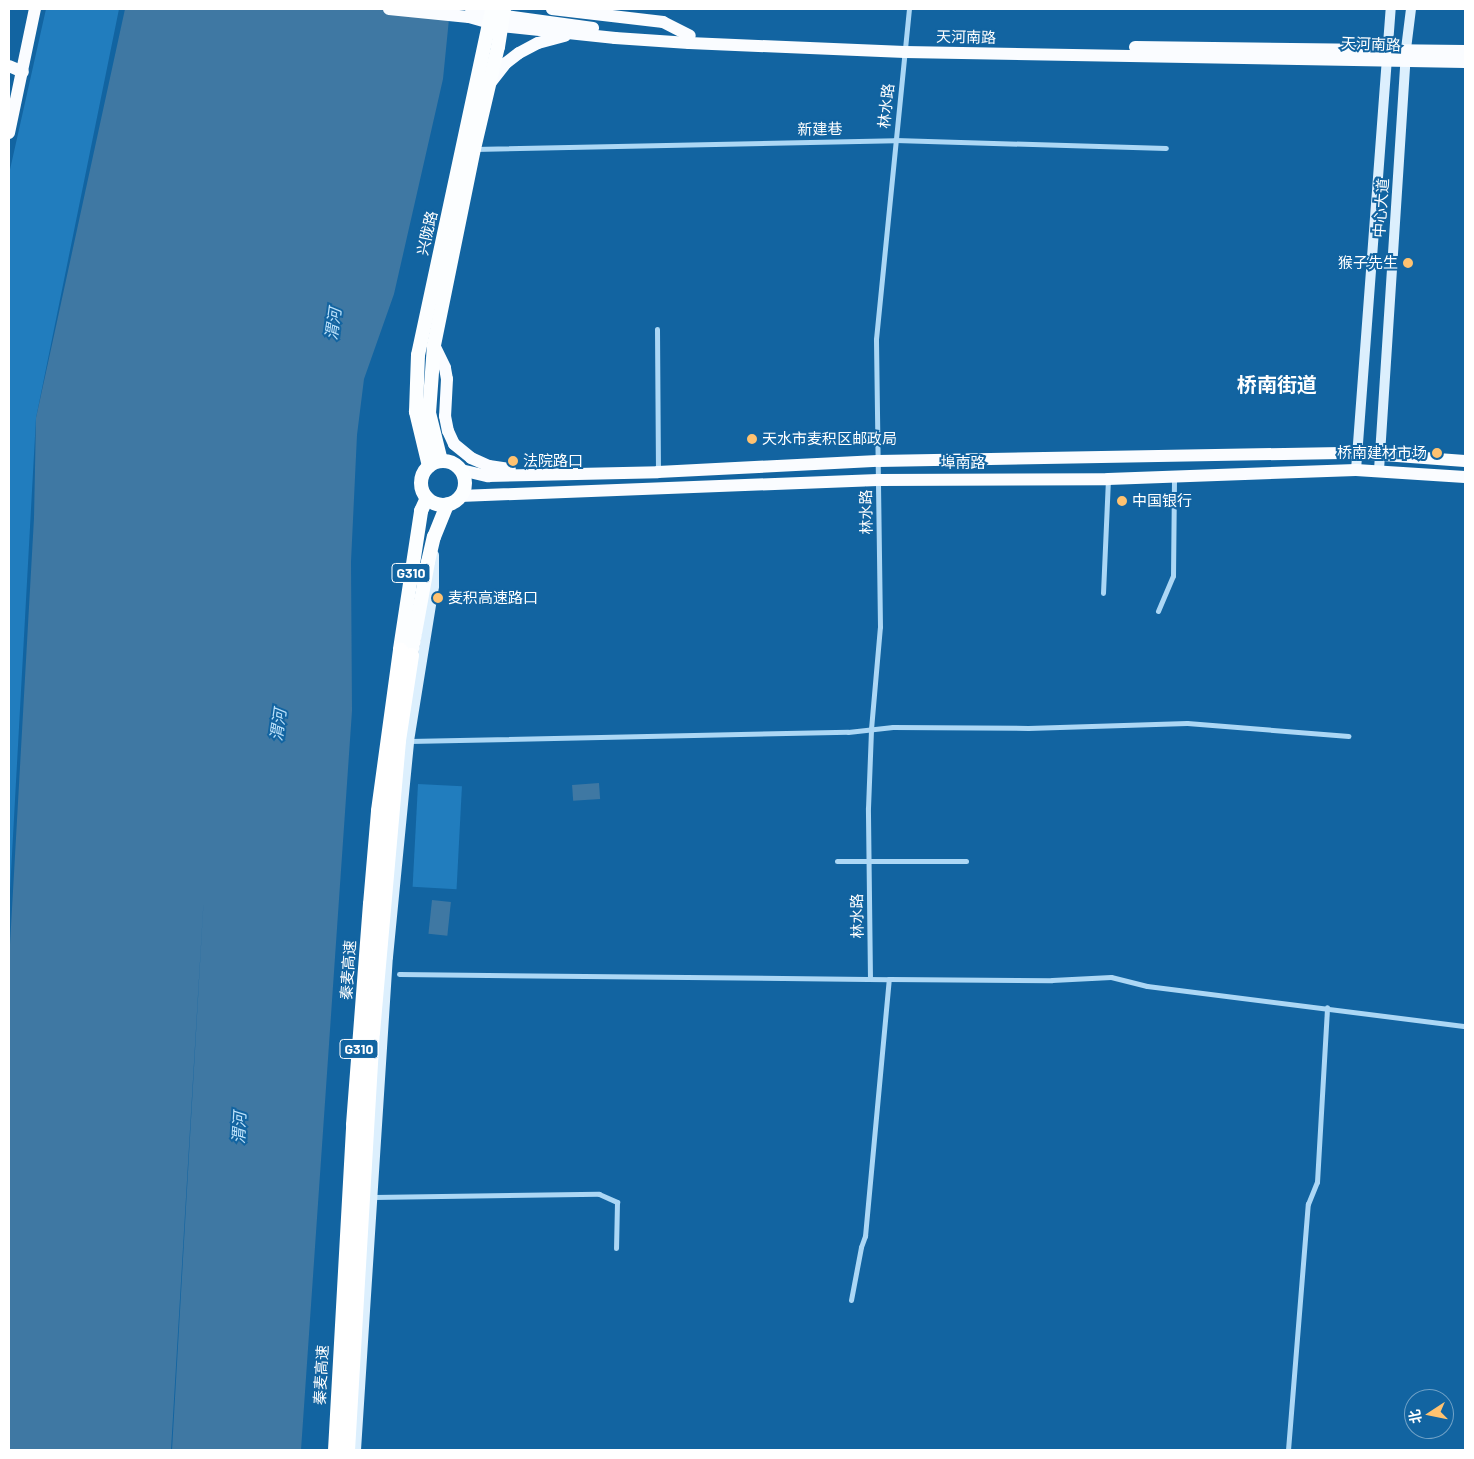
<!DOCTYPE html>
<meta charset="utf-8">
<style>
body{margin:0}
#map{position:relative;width:1474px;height:1459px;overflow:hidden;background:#1264a1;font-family:Barlow,"Noto Sans SC",sans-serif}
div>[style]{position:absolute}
.green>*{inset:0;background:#217dbe;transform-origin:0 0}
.water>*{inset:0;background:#3f78a3;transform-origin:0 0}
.minor>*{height:5px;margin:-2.5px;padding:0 2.5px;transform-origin:2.5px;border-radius:2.5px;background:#acd7f5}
.secondary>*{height:10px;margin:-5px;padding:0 5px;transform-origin:5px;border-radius:5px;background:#dceffd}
.primary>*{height:12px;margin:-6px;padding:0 6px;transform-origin:6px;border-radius:6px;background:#fafcff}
.trunk>*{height:14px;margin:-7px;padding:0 7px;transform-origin:7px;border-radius:7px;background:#fcfeff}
.trunk>.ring{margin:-7px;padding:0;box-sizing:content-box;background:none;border:14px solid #fcfeff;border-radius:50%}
.motorway>*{height:15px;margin:-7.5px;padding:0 7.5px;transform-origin:7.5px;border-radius:7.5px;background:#fff}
.dots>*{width:14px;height:14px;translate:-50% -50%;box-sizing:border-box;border:2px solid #1264a1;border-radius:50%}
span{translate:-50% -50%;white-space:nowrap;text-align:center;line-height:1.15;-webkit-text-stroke:4px #1264a1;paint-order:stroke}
.shield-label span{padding:1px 4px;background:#1264a1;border:1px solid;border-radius:4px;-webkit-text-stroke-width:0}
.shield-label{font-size:14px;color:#fff;font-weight:700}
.street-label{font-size:15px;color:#fff}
.poi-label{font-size:15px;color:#fff}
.right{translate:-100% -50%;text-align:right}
.left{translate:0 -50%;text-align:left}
.water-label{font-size:16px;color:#bce2fb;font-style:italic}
.district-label{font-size:20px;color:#fff;font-weight:700}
.frame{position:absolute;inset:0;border:10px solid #fff;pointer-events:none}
.north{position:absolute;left:1404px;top:1389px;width:50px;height:50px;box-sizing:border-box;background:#1264a1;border:1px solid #71a2c7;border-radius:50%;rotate:259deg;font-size:14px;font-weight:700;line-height:20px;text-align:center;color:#fff}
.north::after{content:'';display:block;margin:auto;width:18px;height:22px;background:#ffc270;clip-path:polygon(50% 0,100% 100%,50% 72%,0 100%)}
</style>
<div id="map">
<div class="green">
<i style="clip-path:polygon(46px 9px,119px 9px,36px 418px,9px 909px,9px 174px)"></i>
<i style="left:418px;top:784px;width:44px;height:103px;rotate:3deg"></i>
</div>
<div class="water">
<i style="clip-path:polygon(125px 9px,450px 9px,443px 79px,394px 294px,364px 379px,357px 435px,351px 562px,352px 711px,301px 1450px,172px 1450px,204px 894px,171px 1450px,9px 1450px,9px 962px,34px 518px,36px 418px)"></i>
<i style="left:599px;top:783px;width:16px;height:27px;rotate:86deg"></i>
<i style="left:432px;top:900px;width:19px;height:34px;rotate:6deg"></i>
</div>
<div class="minor">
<i style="left:474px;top:149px;width:421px;rotate:-1.2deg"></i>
<i style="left:895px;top:140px;width:271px;rotate:1.7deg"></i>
<i style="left:657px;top:329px;width:142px;rotate:89.6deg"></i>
<i style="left:1103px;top:593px;width:113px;rotate:-87.5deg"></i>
<i style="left:1158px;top:611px;width:38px;rotate:-67deg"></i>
<i style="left:1173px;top:576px;width:98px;rotate:-89.4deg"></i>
<i style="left:409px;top:741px;width:439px;rotate:-1.2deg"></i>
<i style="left:848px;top:732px;width:45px;rotate:-6.3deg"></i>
<i style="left:893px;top:727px;width:135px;rotate:0.4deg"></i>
<i style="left:1028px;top:728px;width:159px;rotate:-1.8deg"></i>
<i style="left:1187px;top:723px;width:162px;rotate:4.6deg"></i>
<i style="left:837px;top:861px;width:129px"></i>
<i style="left:399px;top:974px;width:490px;rotate:0.6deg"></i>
<i style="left:889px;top:979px;width:163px;rotate:0.4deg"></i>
<i style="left:1052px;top:980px;width:59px;rotate:-2.9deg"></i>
<i style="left:1111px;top:977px;width:37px;rotate:14deg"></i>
<i style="left:1147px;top:986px;width:321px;rotate:7.2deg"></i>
<i style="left:870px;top:979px;width:171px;rotate:-90.7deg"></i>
<i style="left:868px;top:808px;width:79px;rotate:-87.8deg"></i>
<i style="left:871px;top:729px;width:102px;rotate:-85deg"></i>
<i style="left:880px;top:627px;width:288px;rotate:-90.8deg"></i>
<i style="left:876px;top:339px;width:332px;rotate:-84.3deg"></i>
<i style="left:373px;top:1197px;width:226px;rotate:-0.8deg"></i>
<i style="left:599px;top:1194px;width:20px;rotate:24deg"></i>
<i style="left:617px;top:1202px;width:46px;rotate:91.2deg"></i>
<i style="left:851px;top:1300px;width:54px;rotate:-79.3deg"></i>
<i style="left:861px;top:1247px;width:12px;rotate:-70deg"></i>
<i style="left:865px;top:1236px;width:258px;rotate:-84.7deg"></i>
<i style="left:1288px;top:1450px;width:247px;rotate:-85.4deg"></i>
<i style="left:1308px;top:1204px;width:24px;rotate:-68deg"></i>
<i style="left:1317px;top:1182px;width:175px;rotate:-86.7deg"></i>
</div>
<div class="secondary">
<i style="left:1356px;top:470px;width:462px;rotate:-85.7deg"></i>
<i style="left:1379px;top:470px;width:422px;rotate:-86.3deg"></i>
<i style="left:1406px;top:49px;width:40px;rotate:-82.9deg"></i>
<i style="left:356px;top:1450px;width:494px;rotate:-86.3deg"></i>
<i style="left:388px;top:957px;width:217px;rotate:-84.4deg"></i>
<i style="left:409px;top:741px;width:157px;rotate:-80.8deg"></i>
<i style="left:434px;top:586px;width:31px;rotate:-90deg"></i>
</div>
<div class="primary">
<i style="left:389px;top:9px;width:80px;rotate:5.7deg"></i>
<i style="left:469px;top:17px;width:33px;rotate:16deg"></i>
<i style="left:501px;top:26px;width:115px;rotate:6deg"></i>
<i style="left:615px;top:38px;width:74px;rotate:3.9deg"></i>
<i style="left:689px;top:43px;width:216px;rotate:2.4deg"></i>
<i style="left:905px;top:52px;width:560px;rotate:1.02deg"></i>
<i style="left:471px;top:9px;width:21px;rotate:14deg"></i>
<i style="left:491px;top:14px;width:103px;rotate:7.8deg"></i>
<i style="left:552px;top:9px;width:112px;rotate:6.7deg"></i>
<i style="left:663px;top:22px;width:30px;rotate:27deg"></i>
<i style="left:1135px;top:47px;width:330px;rotate:0.7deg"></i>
<i style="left:9px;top:66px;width:15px;rotate:23deg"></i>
<i style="left:491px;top:82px;width:24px;rotate:-52deg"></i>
<i style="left:506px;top:63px;width:16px;rotate:-38deg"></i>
<i style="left:519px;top:53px;width:21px;rotate:-28deg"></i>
<i style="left:538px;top:43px;width:28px;rotate:-15deg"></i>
<i style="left:9px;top:133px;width:127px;rotate:-78.2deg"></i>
<i style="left:434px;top:345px;width:25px;rotate:64deg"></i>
<i style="left:445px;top:368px;width:11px;rotate:80deg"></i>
<i style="left:447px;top:379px;width:37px;rotate:93deg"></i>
<i style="left:445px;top:416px;width:15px;rotate:79deg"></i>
<i style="left:448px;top:431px;width:14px;rotate:65deg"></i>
<i style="left:454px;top:444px;width:22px;rotate:39deg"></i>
<i style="left:471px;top:458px;width:20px;rotate:24deg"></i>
<i style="left:489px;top:466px;width:21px;rotate:8deg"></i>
<i style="left:461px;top:470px;width:28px;rotate:13deg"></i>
<i style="left:488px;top:476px;width:170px;rotate:-1.3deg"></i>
<i style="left:658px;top:472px;width:220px;rotate:-2.9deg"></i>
<i style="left:878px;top:461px;width:479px;rotate:-1deg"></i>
<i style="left:1357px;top:453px;width:108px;rotate:4.2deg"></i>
<i style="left:460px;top:496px;width:418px;rotate:-2.2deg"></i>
<i style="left:878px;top:480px;width:230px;rotate:-0.2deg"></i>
<i style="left:1108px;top:479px;width:248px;rotate:-2.1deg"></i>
<i style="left:1356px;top:470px;width:109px;rotate:3.7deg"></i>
</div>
<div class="trunk">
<i style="left:441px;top:461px;width:49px;rotate:-104deg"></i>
<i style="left:429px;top:413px;width:68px;rotate:-85.8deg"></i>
<i style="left:434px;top:345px;width:200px;rotate:-78.5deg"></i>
<i style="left:474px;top:149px;width:105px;rotate:-76.8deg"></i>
<i style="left:498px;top:47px;width:38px;rotate:-81deg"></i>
<i class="ring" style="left:421px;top:461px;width:30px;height:30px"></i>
<i style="left:429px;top:466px;width:56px;rotate:-103.5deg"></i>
<i style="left:416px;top:412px;width:57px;rotate:-88deg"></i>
<i style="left:418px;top:355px;width:354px;rotate:-77.9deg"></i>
<i style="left:400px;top:649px;width:140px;rotate:-81.3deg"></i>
<i style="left:421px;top:511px;width:14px;rotate:-65deg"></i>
<i style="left:411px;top:655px;width:95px;rotate:-79.6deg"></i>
<i style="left:428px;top:562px;width:26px;rotate:-77deg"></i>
<i style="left:434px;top:537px;width:35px;rotate:-68deg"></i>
</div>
<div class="motorway">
<i style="left:335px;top:1450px;width:326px;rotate:-86.8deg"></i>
<i style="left:353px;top:1124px;width:221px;rotate:-85.6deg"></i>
<i style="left:370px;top:904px;width:94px;rotate:-85.1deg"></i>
<i style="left:378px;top:810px;width:162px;rotate:-82.2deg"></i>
<i style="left:347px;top:1450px;width:419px;rotate:-86.6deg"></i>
<i style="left:372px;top:1032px;width:293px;rotate:-84.9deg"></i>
<i style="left:398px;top:740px;width:86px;rotate:-81.3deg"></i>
</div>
<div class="dots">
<i style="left:1408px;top:263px;background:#ffc270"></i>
<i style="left:752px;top:439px;background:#ffc270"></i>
<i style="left:1437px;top:453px;background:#ffc270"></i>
<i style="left:513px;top:461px;background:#ffc270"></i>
<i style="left:1122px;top:501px;background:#ffc270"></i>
<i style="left:438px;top:598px;background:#ffc270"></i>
</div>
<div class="shield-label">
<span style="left:411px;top:573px">G310</span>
<span style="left:359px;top:1049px">G310</span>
</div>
<div class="street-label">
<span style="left:966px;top:37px;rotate:1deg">天河南路</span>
<span style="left:1371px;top:44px;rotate:2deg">天河南路</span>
<span style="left:886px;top:106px;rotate:-84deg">林水路</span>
<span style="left:820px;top:129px;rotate:-1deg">新建巷</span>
<span style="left:1381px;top:208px;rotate:-86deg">中心大道</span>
<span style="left:427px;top:233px;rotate:-77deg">兴陇路</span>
<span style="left:963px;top:463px">埠南路</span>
<span style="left:866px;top:512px;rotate:-91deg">林水路</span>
<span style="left:857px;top:916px;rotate:-91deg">林水路</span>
<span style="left:348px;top:970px;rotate:-86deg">秦麦高速</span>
<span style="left:321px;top:1375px;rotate:-87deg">秦麦高速</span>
</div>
<div class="poi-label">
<span class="right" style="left:1398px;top:263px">猴子先生</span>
<span class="left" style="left:762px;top:439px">天水市麦积区邮政局</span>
<span class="right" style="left:1427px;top:453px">桥南建材市场</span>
<span class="left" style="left:523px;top:461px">法院路口</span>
<span class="left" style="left:1132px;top:501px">中国银行</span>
<span class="left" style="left:448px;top:598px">麦积高速路口</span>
</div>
<div class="water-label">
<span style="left:333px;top:324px;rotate:-82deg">渭河</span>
<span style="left:278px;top:725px;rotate:-82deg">渭河</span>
<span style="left:239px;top:1128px;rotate:-87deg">渭河</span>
</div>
<div class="district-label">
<span style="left:1277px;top:384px">桥南街道</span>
</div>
<div class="frame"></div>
<div class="north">北</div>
</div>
